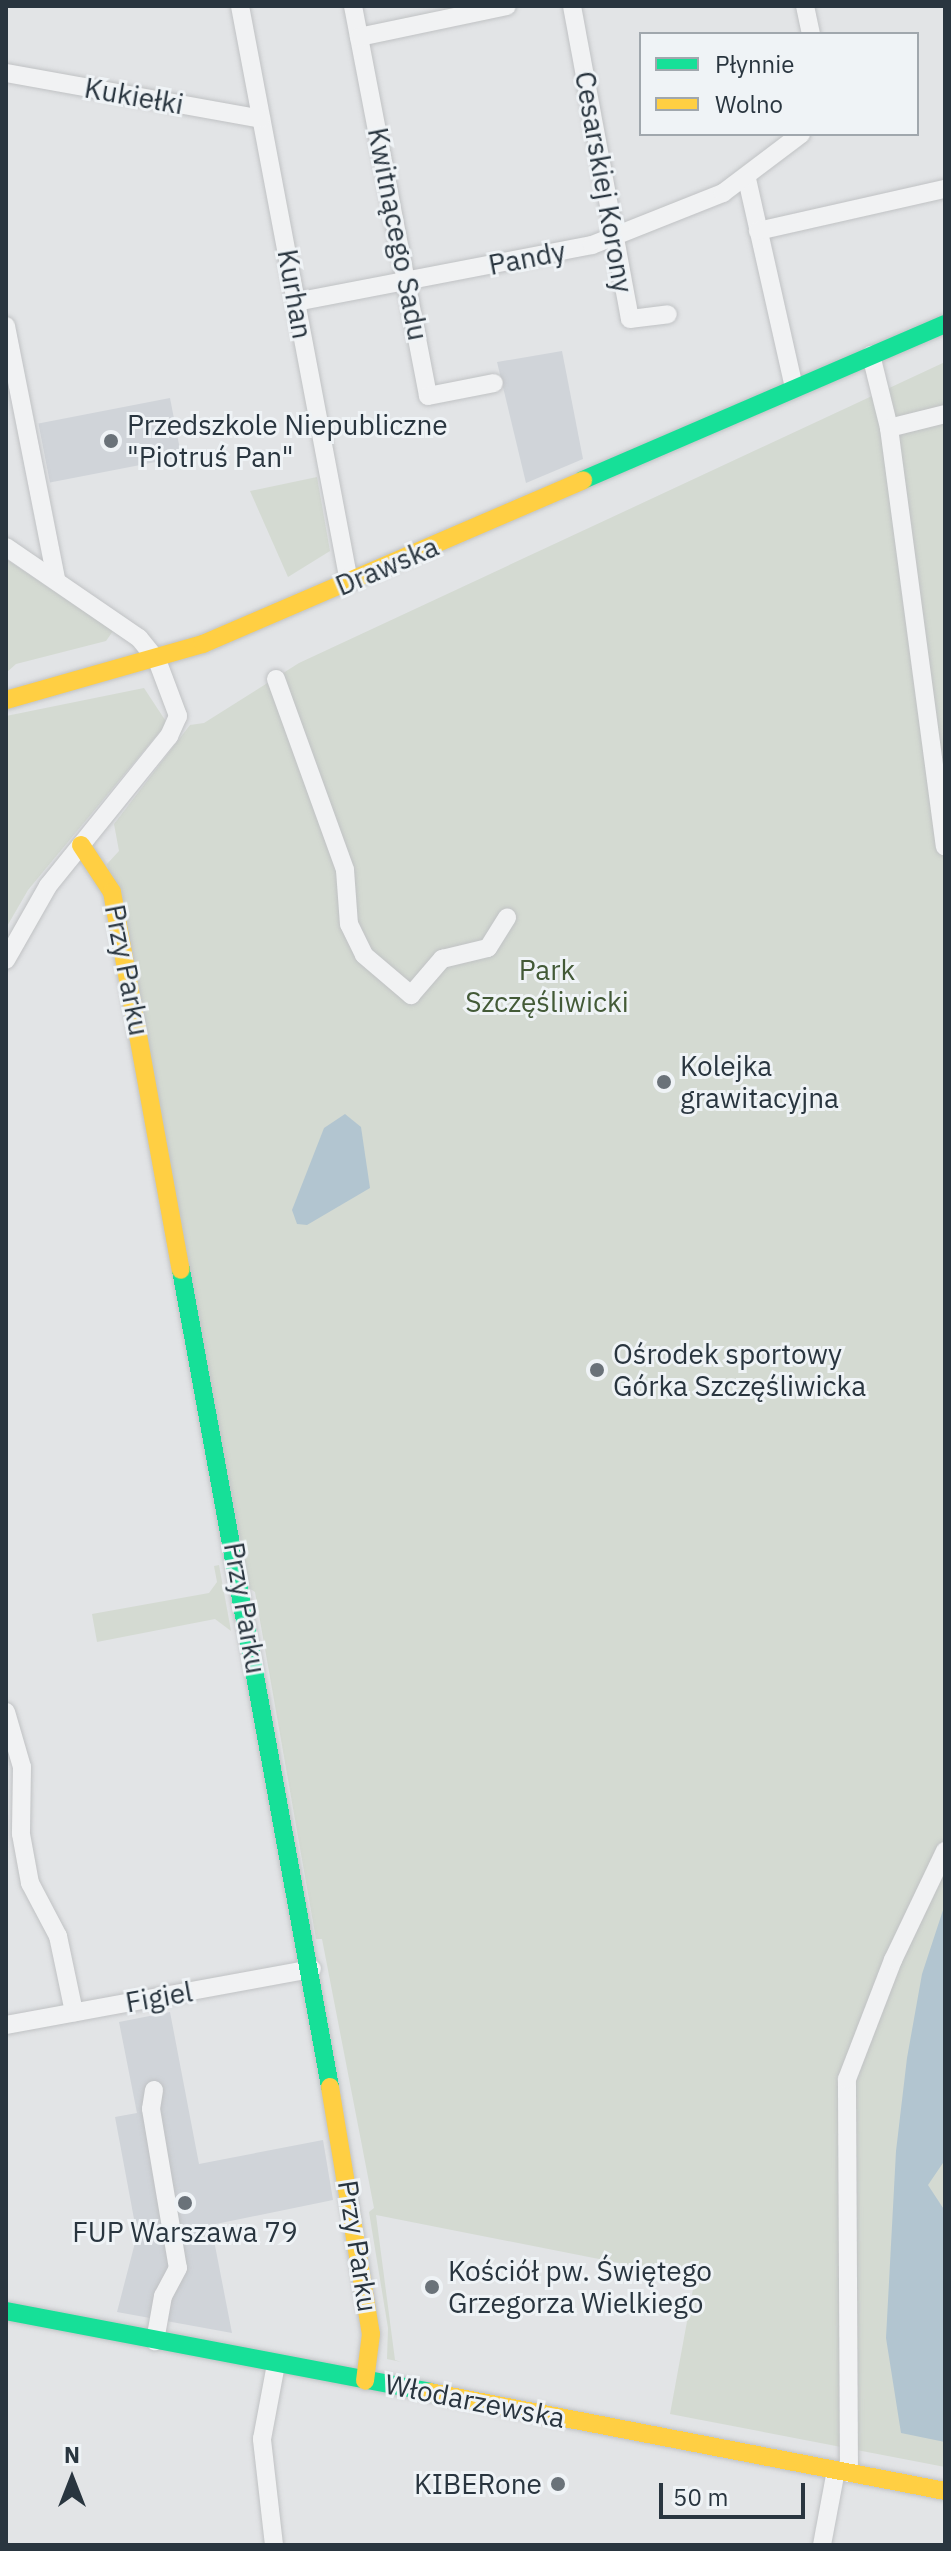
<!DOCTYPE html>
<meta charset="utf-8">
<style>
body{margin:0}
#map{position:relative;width:951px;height:2551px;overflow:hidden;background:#e2e4e6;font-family:"IBM Plex Sans",sans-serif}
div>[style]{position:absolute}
.built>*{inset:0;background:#d0d4d9;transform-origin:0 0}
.green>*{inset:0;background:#d4dad2}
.water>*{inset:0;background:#b2c5d0}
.roads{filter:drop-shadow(0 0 2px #c0c2c4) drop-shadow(0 0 2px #c0c2c4)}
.street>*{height:18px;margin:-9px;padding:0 9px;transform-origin:9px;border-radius:9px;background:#f1f2f3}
.fast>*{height:18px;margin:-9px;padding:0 9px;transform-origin:9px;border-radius:9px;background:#16e098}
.slow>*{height:18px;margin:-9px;padding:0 9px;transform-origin:9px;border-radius:9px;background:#ffcf43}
.dots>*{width:22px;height:22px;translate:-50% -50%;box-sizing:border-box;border:4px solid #eff3f6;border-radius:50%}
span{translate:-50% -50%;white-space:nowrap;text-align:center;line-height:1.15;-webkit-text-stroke:6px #eff3f6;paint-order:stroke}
.street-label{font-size:28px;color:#29353f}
.poi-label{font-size:28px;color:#29353f}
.left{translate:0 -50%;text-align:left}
.right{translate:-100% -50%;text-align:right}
.park-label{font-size:28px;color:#435a37}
.frame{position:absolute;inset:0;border:8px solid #29353f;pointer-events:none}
.legend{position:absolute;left:639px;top:32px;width:280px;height:104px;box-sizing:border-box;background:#eff3f6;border:2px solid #a0a7ad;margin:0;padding:10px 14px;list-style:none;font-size:24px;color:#29353f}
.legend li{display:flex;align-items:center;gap:16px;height:40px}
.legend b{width:40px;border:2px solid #a0a7ad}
.north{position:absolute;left:32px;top:2439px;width:80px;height:80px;-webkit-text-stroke:6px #eff3f6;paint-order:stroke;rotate:0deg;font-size:22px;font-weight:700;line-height:32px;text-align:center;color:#29353f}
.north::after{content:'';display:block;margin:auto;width:28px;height:36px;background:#29353f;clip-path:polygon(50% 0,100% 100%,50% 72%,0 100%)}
.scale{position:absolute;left:659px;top:2483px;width:146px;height:36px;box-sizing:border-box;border:4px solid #29353f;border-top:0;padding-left:10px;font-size:24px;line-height:28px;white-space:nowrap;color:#29353f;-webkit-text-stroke:6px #eff3f6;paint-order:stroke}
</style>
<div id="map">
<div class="built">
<i style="clip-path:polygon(562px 351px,583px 459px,526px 483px,497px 362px)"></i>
<i style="left:170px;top:398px;width:60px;height:134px;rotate:79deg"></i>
<i style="clip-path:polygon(170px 2012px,199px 2164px,323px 2140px,333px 2200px,211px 2225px,232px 2333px,117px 2312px,137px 2235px,115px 2117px,137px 2113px,119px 2022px)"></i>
</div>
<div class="green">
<i style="clip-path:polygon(945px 362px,945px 2467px,670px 2414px,695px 2278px,376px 2215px,395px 2360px,401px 2362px,387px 2359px,388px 2328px,369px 2212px,374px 2208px,322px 1939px,316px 1939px,255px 1592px,250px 1589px,107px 864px,119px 851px,114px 824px,190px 725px,204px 723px,299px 663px)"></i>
<i style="clip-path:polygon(317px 477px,330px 551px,288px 577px,250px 491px)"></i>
<i style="clip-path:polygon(6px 559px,113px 631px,106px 641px,16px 664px,6px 673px)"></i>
<i style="clip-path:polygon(144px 688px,167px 723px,28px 890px,6px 928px,6px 716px)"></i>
<i style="clip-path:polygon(219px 1565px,231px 1631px,215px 1619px,97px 1642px,92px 1614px,209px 1593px,217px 1582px,214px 1566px)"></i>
</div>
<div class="water">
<i style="clip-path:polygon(345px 1114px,361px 1127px,370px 1188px,307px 1225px,297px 1224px,292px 1210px,324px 1128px)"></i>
<i style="clip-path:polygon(945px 1904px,945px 2160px,928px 2185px,945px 2211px,945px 2442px,901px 2433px,886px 2338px,896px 2151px,907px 2058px,922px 1974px)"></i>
</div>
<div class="roads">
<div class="street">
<i style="left:240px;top:6px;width:586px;rotate:79.28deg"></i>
<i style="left:353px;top:6px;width:397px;rotate:79.1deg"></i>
<i style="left:428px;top:396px;width:67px;rotate:-11.1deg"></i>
<i style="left:572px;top:6px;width:318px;rotate:79.5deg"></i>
<i style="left:630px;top:319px;width:38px;rotate:-7deg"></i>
<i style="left:805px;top:6px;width:29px;rotate:78deg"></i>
<i style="left:359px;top:37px;width:151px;rotate:-11.8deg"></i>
<i style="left:6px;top:73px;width:259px;rotate:10.2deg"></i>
<i style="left:747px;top:179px;width:214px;rotate:77.3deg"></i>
<i style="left:758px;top:231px;width:192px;rotate:-12.7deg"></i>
<i style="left:296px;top:302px;width:301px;rotate:-10.9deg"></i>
<i style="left:592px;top:245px;width:141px;rotate:-21.7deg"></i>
<i style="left:723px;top:193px;width:98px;rotate:-37.1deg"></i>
<i style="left:6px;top:326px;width:258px;rotate:78.8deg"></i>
<i style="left:871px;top:355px;width:75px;rotate:76.1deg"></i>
<i style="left:889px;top:428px;width:422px;rotate:82.4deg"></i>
<i style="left:889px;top:428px;width:58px;rotate:-14deg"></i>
<i style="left:6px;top:547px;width:161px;rotate:34.4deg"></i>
<i style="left:139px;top:638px;width:28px;rotate:51deg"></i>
<i style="left:157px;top:660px;width:60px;rotate:69.4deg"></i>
<i style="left:178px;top:716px;width:22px;rotate:114deg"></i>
<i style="left:169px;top:736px;width:193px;rotate:128.9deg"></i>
<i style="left:48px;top:886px;width:85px;rotate:119.6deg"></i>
<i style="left:276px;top:679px;width:203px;rotate:70.1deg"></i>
<i style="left:345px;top:870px;width:54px;rotate:85.8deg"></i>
<i style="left:349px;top:924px;width:34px;rotate:64deg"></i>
<i style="left:364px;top:955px;width:62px;rotate:40.4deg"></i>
<i style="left:411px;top:995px;width:48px;rotate:-49.3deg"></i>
<i style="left:442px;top:959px;width:47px;rotate:-13.4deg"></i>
<i style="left:488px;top:948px;width:36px;rotate:-58deg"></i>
<i style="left:6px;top:1712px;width:57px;rotate:73.8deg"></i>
<i style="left:22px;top:1767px;width:67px;rotate:90.9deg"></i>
<i style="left:21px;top:1834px;width:50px;rotate:79.6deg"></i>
<i style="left:30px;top:1883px;width:60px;rotate:62.2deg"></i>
<i style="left:58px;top:1936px;width:78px;rotate:78.1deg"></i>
<i style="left:6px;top:2025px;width:311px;rotate:-10.4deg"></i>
<i style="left:154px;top:2090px;width:19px;rotate:99deg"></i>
<i style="left:151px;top:2109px;width:161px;rotate:80.4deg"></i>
<i style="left:178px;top:2268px;width:32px;rotate:118deg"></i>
<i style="left:163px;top:2296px;width:46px;rotate:100.1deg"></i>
<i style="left:849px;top:2473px;width:394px;rotate:-90.3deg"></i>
<i style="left:847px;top:2079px;width:128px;rotate:-68.9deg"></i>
<i style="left:893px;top:1960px;width:121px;rotate:-64.5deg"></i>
<i style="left:274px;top:2545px;width:107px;rotate:-96.5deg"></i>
<i style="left:262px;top:2439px;width:76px;rotate:-79.4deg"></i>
<i style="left:822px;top:2545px;width:76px;rotate:-79.4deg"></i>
</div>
<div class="fast">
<i style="left:583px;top:480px;width:394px;rotate:-23.3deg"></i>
<i style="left:181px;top:1270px;width:830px;rotate:79.66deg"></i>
<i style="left:6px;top:2311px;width:431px;rotate:10.8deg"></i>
</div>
<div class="slow">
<i style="left:6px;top:700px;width:205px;rotate:-15.9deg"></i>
<i style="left:203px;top:644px;width:414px;rotate:-23.3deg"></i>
<i style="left:81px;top:845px;width:56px;rotate:56.6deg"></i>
<i style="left:112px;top:892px;width:384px;rotate:79.7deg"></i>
<i style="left:330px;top:2087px;width:250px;rotate:80.6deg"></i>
<i style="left:371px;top:2334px;width:47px;rotate:97.3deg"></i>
<i style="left:429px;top:2392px;width:525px;rotate:10.86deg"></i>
</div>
</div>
<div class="dots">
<i style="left:111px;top:441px;background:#6a7279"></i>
<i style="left:664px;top:1082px;background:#6a7279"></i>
<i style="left:597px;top:1370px;background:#6a7279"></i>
<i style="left:185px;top:2203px;background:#6a7279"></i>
<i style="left:432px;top:2287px;background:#6a7279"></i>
<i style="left:558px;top:2484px;background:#6a7279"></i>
</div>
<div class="street-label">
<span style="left:134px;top:96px;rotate:10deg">Kukiełki</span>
<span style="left:604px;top:182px;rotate:80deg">Cesarskiej Korony</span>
<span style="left:398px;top:234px;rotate:79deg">Kwitnącego Sadu</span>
<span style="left:527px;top:258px;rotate:-11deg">Pandy</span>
<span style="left:295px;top:294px;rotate:80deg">Kurhan</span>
<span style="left:387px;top:566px;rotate:-23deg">Drawska</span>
<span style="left:127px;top:970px;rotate:79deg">Przy Parku</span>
<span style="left:245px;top:1608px;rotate:80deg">Przy Parku</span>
<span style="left:159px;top:1997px;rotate:-10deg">Figiel</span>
<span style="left:358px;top:2246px;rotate:81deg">Przy Parku</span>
<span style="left:475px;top:2401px;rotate:11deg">Włodarzewska</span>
</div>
<div class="poi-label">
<span class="left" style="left:127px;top:441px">Przedszkole Niepubliczne<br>"Piotruś Pan"</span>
<span class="left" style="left:680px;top:1082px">Kolejka<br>grawitacyjna</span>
<span class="left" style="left:613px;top:1370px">Ośrodek sportowy<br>Górka Szczęśliwicka</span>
<span style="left:185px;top:2232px">FUP Warszawa 79</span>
<span class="left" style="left:448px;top:2287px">Kościół pw. Świętego<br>Grzegorza Wielkiego</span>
<span class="right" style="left:542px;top:2484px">KIBERone</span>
</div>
<div class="park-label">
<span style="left:547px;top:986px">Park<br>Szczęśliwicki</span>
</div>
<div class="frame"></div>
<ul class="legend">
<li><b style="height:10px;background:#16e098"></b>Płynnie</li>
<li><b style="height:10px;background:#ffcf43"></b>Wolno</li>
</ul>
<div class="north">N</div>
<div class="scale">50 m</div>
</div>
